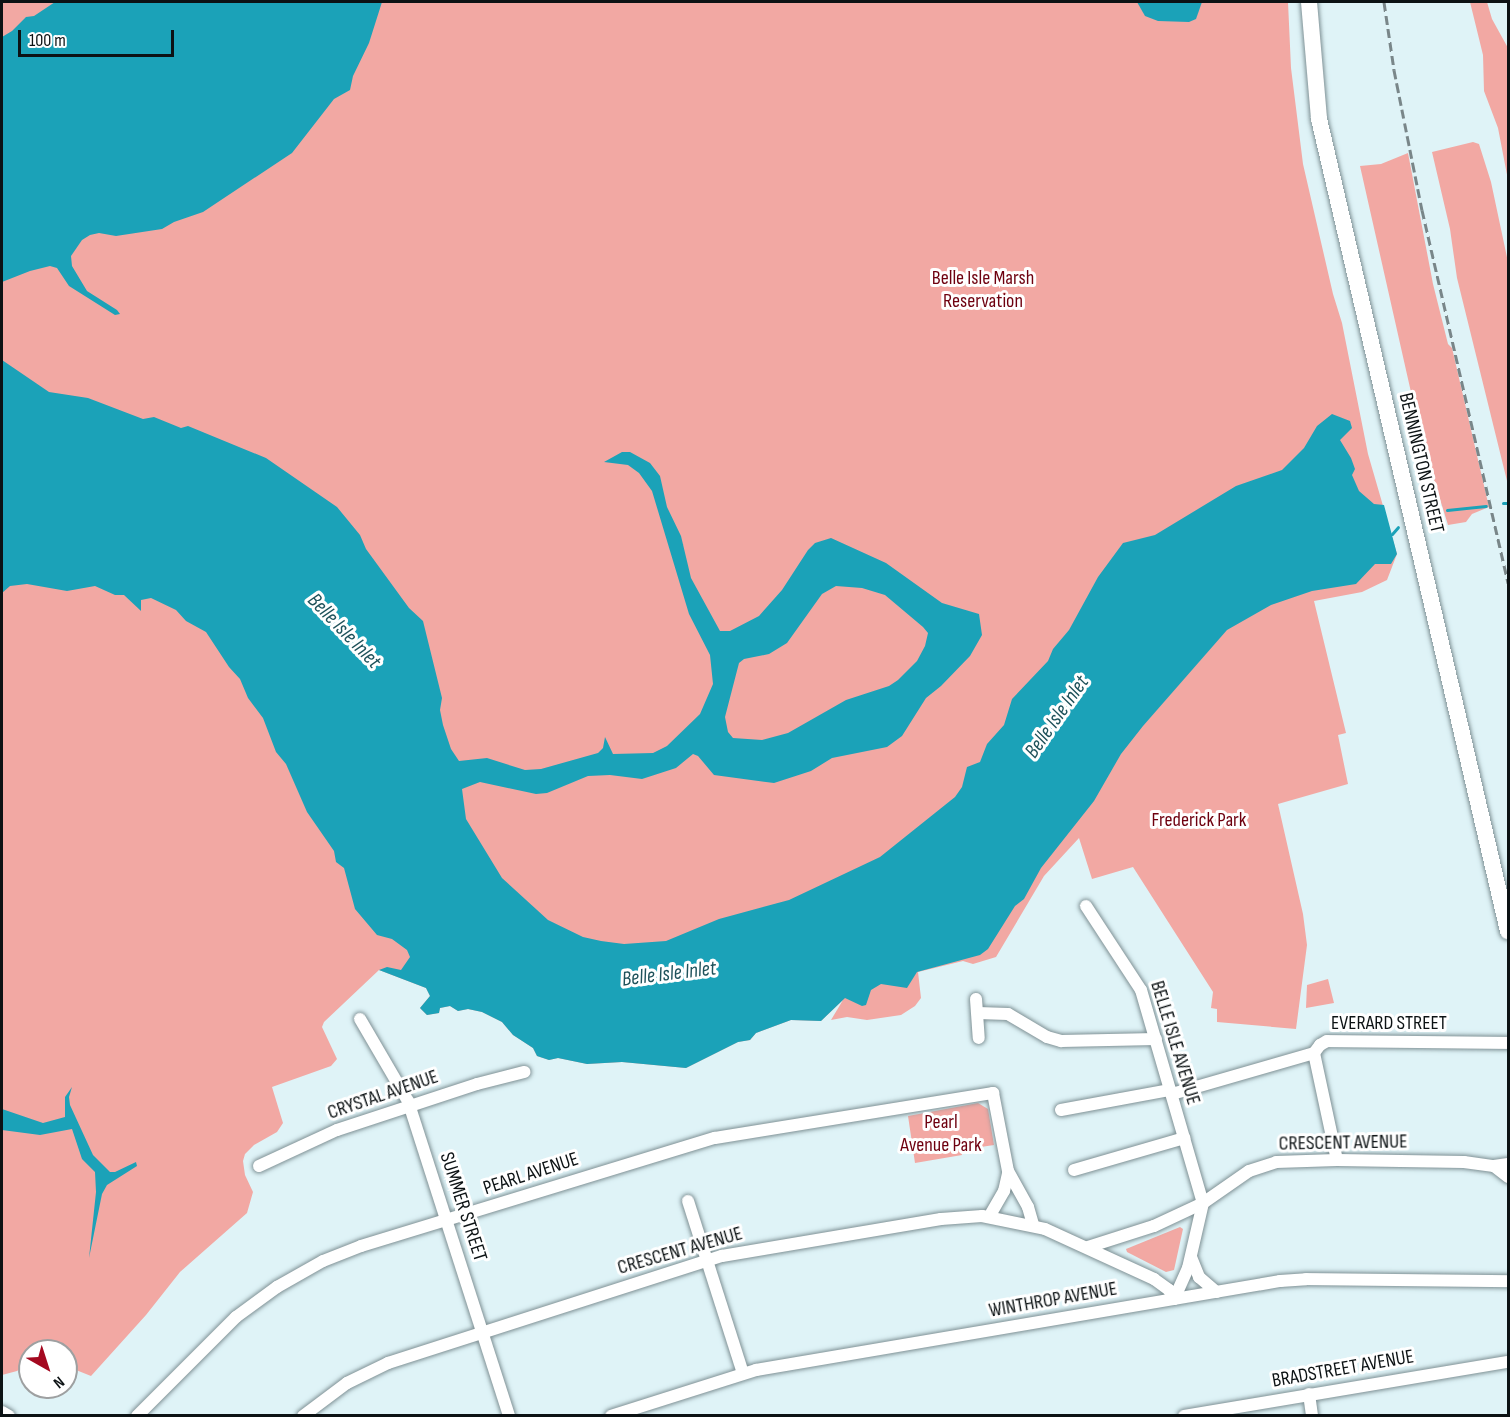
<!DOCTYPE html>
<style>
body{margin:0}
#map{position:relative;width:1510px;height:1417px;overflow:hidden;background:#dff3f7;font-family:"Sofia Sans Condensed",sans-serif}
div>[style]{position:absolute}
.green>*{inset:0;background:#f2a8a3}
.water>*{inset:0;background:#1ba2b8}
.stream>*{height:3px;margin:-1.5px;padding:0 1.5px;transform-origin:1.5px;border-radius:1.5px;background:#1ba2b8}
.roads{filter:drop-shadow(0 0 2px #7f9195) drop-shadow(0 0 2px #7f9195)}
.minor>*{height:12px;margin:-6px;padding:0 6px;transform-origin:6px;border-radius:6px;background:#fff}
.major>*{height:16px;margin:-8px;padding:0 8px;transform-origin:8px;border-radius:8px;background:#fff}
.rail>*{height:3px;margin-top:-1.5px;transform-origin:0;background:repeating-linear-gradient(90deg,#798689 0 9px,transparent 0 13.5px)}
span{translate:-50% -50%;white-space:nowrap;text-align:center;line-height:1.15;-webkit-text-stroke:6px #fff;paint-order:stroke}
.park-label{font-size:20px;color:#6e000f}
.street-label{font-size:20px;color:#0c1214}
.water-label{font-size:21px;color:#1f525b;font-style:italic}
.frame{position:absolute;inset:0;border:3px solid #0c1214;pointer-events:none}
.north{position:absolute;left:18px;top:1339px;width:60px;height:60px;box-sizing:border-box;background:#fff;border:2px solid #9ea0a1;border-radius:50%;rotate:141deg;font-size:16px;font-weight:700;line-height:24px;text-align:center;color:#0c1214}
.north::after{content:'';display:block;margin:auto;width:21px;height:27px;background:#a40920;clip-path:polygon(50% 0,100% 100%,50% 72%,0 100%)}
.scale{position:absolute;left:18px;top:30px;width:156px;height:27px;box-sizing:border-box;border:3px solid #0c1214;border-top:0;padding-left:8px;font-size:18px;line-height:21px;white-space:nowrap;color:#0c1214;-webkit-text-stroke:4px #fff;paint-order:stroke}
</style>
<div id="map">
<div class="green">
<i style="clip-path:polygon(2px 2px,1288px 2px,1291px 68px,1303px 164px,1333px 294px,1342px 323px,1368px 454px,1397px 554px,1387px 580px,1362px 592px,1314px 601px,1346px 733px,1338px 735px,1348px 784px,1278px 804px,1303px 914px,1307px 945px,1296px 1029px,1217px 1022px,1217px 1009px,1211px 1008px,1213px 992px,1133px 867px,1092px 879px,1079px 838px,1044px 876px,996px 957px,973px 964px,963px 961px,918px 972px,921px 998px,915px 1006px,901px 1015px,867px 1020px,847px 1017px,831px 1020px,843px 1000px,821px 1021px,791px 1020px,756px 1033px,750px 1040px,738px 1042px,686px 1068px,622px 1062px,587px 1064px,558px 1058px,549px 1060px,537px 1056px,533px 1048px,513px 1035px,502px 1022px,482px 1012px,468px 1009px,458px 1011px,450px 1006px,440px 1008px,439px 1013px,427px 1015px,420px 1008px,430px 996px,426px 988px,379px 970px,324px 1022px,322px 1027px,337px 1059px,331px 1066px,272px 1087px,283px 1123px,277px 1132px,254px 1145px,245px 1154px,243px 1161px,245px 1175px,253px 1192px,247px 1213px,180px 1272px,146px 1315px,91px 1376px,76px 1370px,66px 1372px,66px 1351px,30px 1351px,30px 1361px,17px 1371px,2px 1375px)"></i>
<i style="clip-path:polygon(1470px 2px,1487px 2px,1492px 19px,1508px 48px,1508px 180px,1498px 128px,1484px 91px,1483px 55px)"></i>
<i style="clip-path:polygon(1473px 142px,1479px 144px,1491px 182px,1508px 262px,1508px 485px,1457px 278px,1450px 229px,1432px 152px)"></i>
<i style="clip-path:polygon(1408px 153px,1433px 284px,1448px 344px,1452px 348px,1489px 507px,1472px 514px,1466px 522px,1448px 525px,1422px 441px,1360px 166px,1381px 164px)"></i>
<i style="clip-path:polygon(1328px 979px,1334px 1003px,1306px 1008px,1307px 985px)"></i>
<i style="clip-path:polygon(978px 1103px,988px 1109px,994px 1145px,961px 1150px,962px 1155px,915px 1163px,908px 1116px)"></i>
<i style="clip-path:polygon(1180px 1227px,1183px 1229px,1174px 1270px,1166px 1272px,1127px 1252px,1126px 1249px)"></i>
</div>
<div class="water">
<i style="clip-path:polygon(55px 2px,382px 2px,369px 43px,353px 76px,350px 90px,334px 99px,292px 153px,203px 212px,174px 222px,162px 229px,116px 236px,99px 233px,90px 235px,82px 240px,71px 256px,72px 266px,87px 291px,117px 310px,120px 314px,115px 315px,69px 286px,57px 268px,50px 266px,30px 271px,2px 282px,2px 37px,12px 31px,26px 17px,34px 16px)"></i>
<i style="clip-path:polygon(1137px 2px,1202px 2px,1196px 19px,1189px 22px,1158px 21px,1145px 16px)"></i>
<i style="clip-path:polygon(evenodd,2px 360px,49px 392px,88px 398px,143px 419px,154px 417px,181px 428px,188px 426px,266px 458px,337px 507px,360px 535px,366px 549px,409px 608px,423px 621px,442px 698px,440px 710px,443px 725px,451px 749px,459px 761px,487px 758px,525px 770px,541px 769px,598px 753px,603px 748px,605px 737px,613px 754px,653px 753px,667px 746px,700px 714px,713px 684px,710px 655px,689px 614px,652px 491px,639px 473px,628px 465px,604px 462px,622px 452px,630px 452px,650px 463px,660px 476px,667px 507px,681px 536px,691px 578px,720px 631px,730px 631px,759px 616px,782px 590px,808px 550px,815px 543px,831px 538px,886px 563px,942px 603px,979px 614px,982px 635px,970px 656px,941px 686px,926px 698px,902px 736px,887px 747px,832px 758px,811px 771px,774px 783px,714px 775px,698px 756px,693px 754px,676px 768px,642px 779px,610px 775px,588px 776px,547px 793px,536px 794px,480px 782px,462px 789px,466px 819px,502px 878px,548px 920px,583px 937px,601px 941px,624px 944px,666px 941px,719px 919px,789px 900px,880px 857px,955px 797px,962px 787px,967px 767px,980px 762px,987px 744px,1004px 725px,1012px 699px,1048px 661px,1053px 649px,1069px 630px,1098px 577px,1123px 543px,1155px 535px,1236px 486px,1282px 470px,1304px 448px,1317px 426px,1332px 414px,1350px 421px,1352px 428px,1340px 440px,1351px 458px,1355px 469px,1352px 475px,1359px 491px,1374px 504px,1384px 505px,1397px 554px,1391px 564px,1375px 564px,1356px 584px,1312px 591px,1271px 605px,1227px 630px,1143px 726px,1121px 754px,1094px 801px,1041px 868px,1024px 899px,1015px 906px,988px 949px,980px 955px,917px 972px,907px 988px,881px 984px,871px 990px,866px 1005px,862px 1006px,845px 998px,821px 1021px,791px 1020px,756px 1033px,750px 1040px,738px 1042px,686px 1068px,622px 1062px,587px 1064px,558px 1058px,549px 1060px,537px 1056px,533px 1048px,513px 1035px,502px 1022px,482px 1012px,468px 1009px,458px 1011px,450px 1006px,440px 1008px,439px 1013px,427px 1015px,420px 1008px,430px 996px,426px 988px,379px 970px,387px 967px,401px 970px,410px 957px,407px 950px,392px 939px,377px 935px,355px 909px,344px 868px,336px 862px,334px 851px,307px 812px,286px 764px,276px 752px,263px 718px,248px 698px,240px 679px,229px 667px,206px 632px,186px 621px,176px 610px,151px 598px,141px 600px,141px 611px,124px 595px,115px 595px,95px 586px,67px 591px,27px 584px,10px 586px,2px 593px,2px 360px,836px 586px,862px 588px,885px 595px,923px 627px,928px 633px,925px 646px,917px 661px,898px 680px,889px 686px,846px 700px,788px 733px,762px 740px,733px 738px,728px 732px,725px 717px,739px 663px,744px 659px,769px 654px,787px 643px,822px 594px,836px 586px)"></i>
<i style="clip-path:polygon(72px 1087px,69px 1097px,70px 1105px,93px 1155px,110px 1172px,115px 1172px,136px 1162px,137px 1166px,107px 1185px,102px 1194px,89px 1258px,96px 1192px,95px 1172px,82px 1159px,72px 1129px,40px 1135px,2px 1130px,2px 1109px,43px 1123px,65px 1117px,65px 1097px)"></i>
</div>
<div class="stream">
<i style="left:1503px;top:503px;width:5px"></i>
<i style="left:1447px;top:510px;width:39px;rotate:-6deg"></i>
<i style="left:1392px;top:534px;width:9px;rotate:-49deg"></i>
</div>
<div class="roads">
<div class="minor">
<i style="left:1086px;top:906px;width:100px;rotate:56.8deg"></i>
<i style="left:1141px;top:990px;width:222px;rotate:73.8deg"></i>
<i style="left:1203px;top:1203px;width:67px;rotate:103deg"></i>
<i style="left:1188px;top:1268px;width:34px;rotate:114deg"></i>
<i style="left:976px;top:999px;width:39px;rotate:86deg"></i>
<i style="left:978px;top:1013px;width:30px;rotate:2deg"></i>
<i style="left:1008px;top:1014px;width:45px;rotate:30.5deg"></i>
<i style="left:1047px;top:1037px;width:15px;rotate:16deg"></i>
<i style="left:1061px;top:1041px;width:95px;rotate:-1.2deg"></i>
<i style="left:360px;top:1019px;width:95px;rotate:59.7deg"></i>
<i style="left:408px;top:1101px;width:331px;rotate:72.2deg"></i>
<i style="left:1314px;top:1053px;width:109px;rotate:77.9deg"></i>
<i style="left:1172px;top:1094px;width:148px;rotate:-16.1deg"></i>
<i style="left:1314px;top:1053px;width:10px;rotate:-53deg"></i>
<i style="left:1320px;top:1045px;width:8px;rotate:-30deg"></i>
<i style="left:1327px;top:1041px;width:181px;rotate:0.6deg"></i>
<i style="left:1061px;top:1110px;width:111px;rotate:-10.4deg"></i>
<i style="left:259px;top:1166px;width:86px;rotate:-24.8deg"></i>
<i style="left:337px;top:1130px;width:147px;rotate:-18.2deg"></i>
<i style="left:477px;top:1084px;width:49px;rotate:-14.3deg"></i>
<i style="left:1494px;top:1166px;width:18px;rotate:38deg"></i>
<i style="left:1074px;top:1170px;width:115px;rotate:-16.2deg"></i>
<i style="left:688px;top:1201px;width:181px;rotate:72.3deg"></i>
<i style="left:989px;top:1217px;width:30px;rotate:-60deg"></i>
<i style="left:1004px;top:1191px;width:18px;rotate:-77deg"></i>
<i style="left:1088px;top:1247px;width:69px;rotate:-17.7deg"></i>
<i style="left:1154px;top:1226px;width:54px;rotate:-25.1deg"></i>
<i style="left:1203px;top:1203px;width:56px;rotate:-34.8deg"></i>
<i style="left:1249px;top:1171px;width:28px;rotate:-18deg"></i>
<i style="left:1276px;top:1162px;width:61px;rotate:-1.9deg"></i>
<i style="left:1337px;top:1160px;width:127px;rotate:0.9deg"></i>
<i style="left:1464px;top:1162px;width:30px;rotate:8deg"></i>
<i style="left:1494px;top:1166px;width:14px;rotate:-8deg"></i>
<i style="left:1191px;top:1257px;width:22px;rotate:68deg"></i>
<i style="left:1199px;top:1277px;width:23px;rotate:41deg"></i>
<i style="left:1309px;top:1394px;width:22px;rotate:82deg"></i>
<i style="left:2px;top:1412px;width:8px;rotate:30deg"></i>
<i style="left:137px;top:1416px;width:140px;rotate:-45deg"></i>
<i style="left:236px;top:1317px;width:51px;rotate:-36.2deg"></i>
<i style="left:277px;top:1287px;width:53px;rotate:-29.5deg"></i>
<i style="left:323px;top:1261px;width:41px;rotate:-21.5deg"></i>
<i style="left:361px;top:1246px;width:370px;rotate:-17deg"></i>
<i style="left:715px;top:1138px;width:282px;rotate:-9.2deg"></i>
<i style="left:993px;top:1093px;width:79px;rotate:79.1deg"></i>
<i style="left:1008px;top:1171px;width:41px;rotate:60.9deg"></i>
<i style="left:1028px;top:1207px;width:19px;rotate:74deg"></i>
<i style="left:303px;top:1416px;width:55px;rotate:-36.9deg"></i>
<i style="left:347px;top:1383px;width:46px;rotate:-26deg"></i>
<i style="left:388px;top:1363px;width:351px;rotate:-17.8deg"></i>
<i style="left:722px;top:1256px;width:222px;rotate:-9.6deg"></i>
<i style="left:941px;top:1219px;width:41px;rotate:-4.2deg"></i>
<i style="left:982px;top:1216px;width:64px;rotate:11.7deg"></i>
<i style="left:1045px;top:1229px;width:120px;rotate:24.6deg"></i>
<i style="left:1154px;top:1279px;width:19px;rotate:36deg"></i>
<i style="left:1169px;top:1290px;width:10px;rotate:61deg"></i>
<i style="left:611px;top:1416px;width:152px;rotate:-17.6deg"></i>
<i style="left:756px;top:1370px;width:532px;rotate:-9.64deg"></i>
<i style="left:1280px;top:1281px;width:26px;rotate:-4deg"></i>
<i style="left:1306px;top:1279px;width:202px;rotate:0.6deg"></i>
<i style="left:1184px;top:1416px;width:328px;rotate:-9.5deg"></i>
</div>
<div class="major">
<i style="left:1309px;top:2px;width:117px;rotate:85.1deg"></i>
<i style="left:1319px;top:119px;width:834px;rotate:76.9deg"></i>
</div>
</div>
<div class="rail">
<i style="left:1384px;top:2px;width:69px;rotate:81.6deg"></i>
<i style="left:1394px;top:70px;width:143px;rotate:78.7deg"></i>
<i style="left:1422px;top:210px;width:383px;rotate:77deg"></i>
</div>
<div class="park-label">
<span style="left:983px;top:290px">Belle Isle Marsh<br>Reservation</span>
<span style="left:1199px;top:820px">Frederick Park</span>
<span style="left:941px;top:1134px">Pearl<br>Avenue Park</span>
</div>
<div class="street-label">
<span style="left:1421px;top:463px;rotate:77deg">BENNINGTON STREET</span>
<span style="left:1389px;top:1023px">EVERARD STREET</span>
<span style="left:1175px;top:1043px;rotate:73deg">BELLE ISLE AVENUE</span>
<span style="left:383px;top:1095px;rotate:-19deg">CRYSTAL AVENUE</span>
<span style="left:1343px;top:1143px;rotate:-1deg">CRESCENT AVENUE</span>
<span style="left:531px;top:1174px;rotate:-18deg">PEARL AVENUE</span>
<span style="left:463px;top:1207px;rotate:72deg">SUMMER STREET</span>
<span style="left:680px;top:1251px;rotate:-16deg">CRESCENT AVENUE</span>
<span style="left:1053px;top:1300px;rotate:-10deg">WINTHROP AVENUE</span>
<span style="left:1343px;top:1369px;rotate:-10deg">BRADSTREET AVENUE</span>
</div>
<div class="water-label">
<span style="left:344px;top:631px;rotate:46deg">Belle Isle Inlet</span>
<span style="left:1057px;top:717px;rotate:-55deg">Belle Isle Inlet</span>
<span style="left:669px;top:974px;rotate:-7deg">Belle Isle Inlet</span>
</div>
<div class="frame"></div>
<div class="north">N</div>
<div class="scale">100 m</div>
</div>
